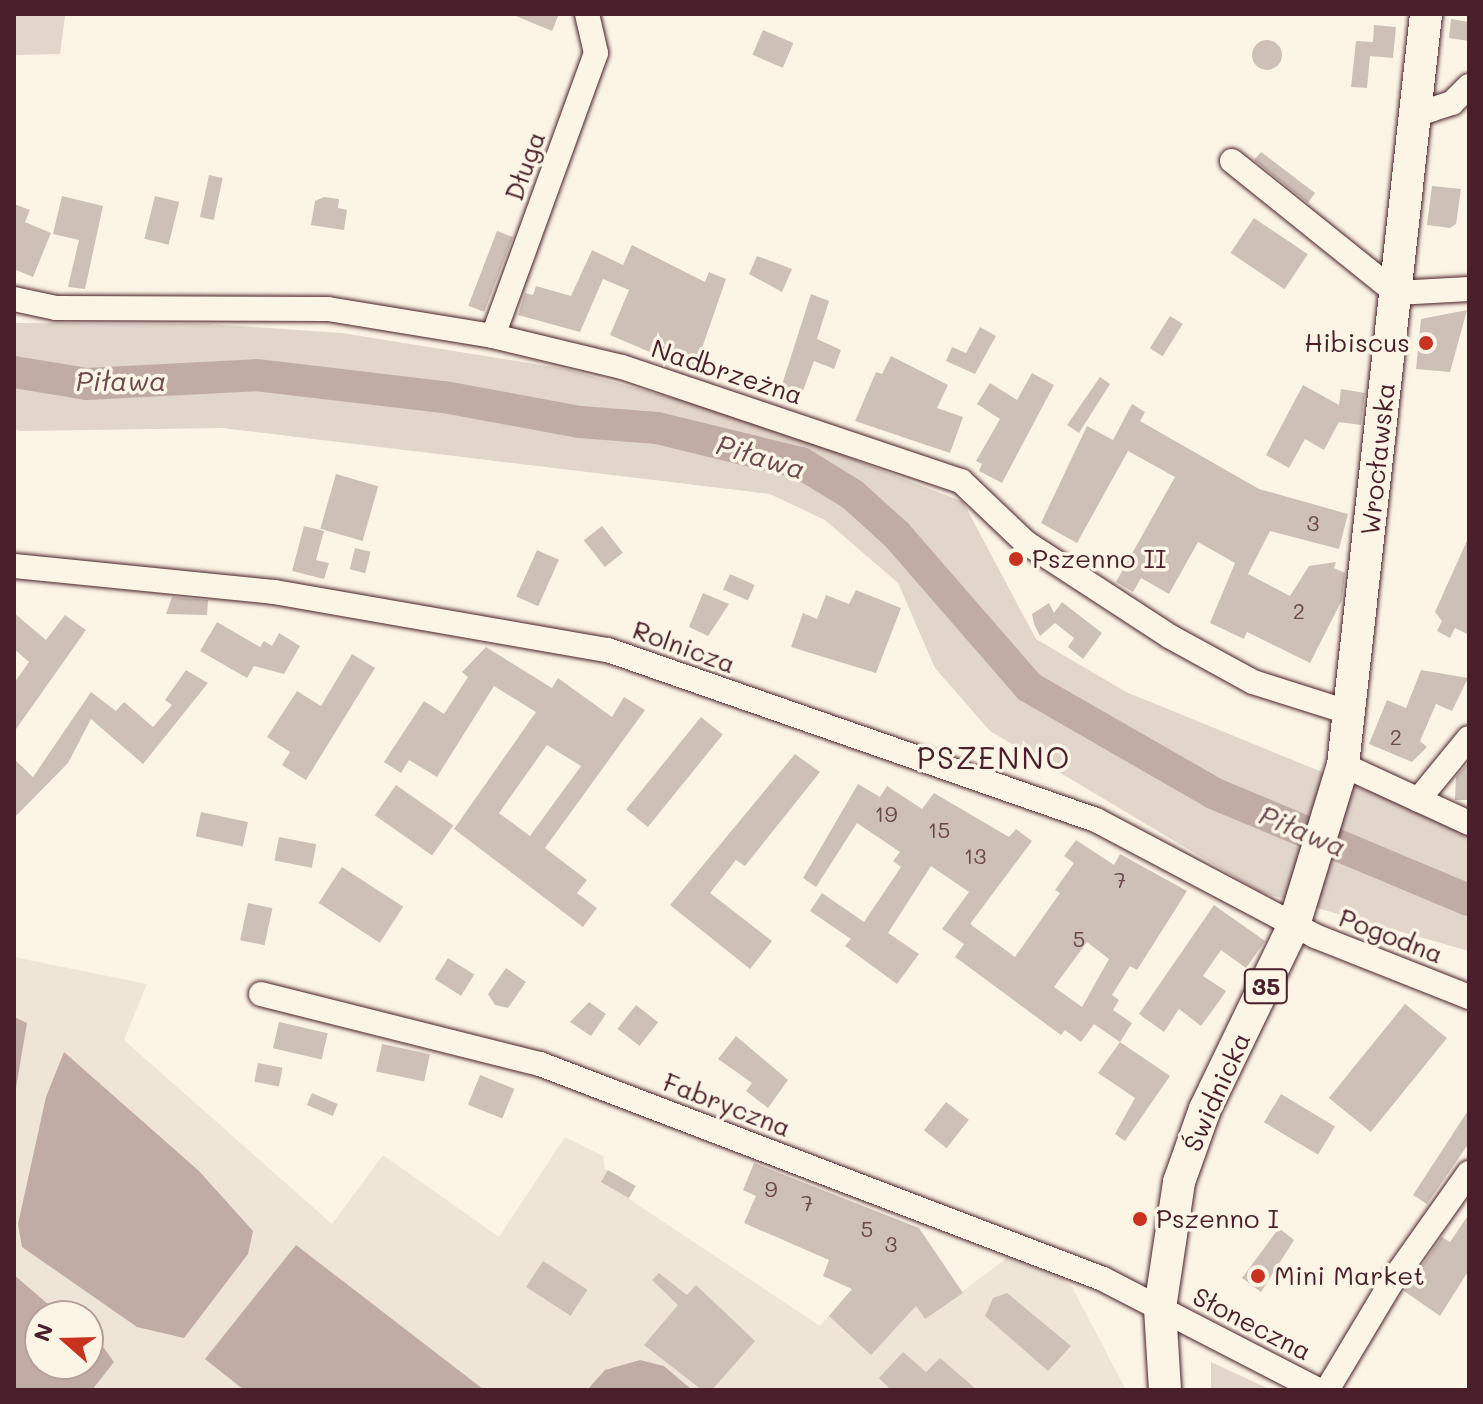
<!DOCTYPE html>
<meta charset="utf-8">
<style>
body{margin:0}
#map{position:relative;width:1483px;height:1404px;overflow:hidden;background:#fcf5e5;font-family:Mali,sans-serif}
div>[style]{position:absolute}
.built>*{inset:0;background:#eee5d7}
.green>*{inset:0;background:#e2d5ca}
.water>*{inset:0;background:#c0aca5}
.river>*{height:32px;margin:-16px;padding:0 16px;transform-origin:16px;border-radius:16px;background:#c0aca5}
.building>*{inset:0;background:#cfc0b7;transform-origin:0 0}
.round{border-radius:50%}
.roads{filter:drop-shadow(0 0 2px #4a1f2b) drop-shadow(0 0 2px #4a1f2b)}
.minor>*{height:24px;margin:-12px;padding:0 12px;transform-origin:12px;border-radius:12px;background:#fcf5e5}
.major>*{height:32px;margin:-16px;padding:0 16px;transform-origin:16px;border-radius:16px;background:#fcf5e5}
.dots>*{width:22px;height:22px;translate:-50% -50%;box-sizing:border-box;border:4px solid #fcf5e5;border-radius:50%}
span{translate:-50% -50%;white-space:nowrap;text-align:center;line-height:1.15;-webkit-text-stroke:7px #fcf5e5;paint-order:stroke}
.number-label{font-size:22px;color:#6b474e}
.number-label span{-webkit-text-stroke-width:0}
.shield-label span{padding:2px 6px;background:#fcf5e5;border:2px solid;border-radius:6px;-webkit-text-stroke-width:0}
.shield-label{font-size:24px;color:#4a1f2b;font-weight:700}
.street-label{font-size:26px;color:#4a1f2b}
.poi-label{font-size:26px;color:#4a1f2b}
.right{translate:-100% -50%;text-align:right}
.left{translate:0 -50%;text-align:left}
.water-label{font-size:28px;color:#6d4950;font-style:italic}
.quarter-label{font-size:30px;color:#4a1f2b;letter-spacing:2px}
.frame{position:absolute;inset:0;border:16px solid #4a1f2b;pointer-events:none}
.north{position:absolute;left:24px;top:1300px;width:80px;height:80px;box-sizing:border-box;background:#fcf5e5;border:2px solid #b59f9b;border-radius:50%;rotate:290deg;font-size:22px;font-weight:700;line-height:32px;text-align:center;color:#4a1f2b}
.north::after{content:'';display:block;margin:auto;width:28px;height:36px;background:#c8321e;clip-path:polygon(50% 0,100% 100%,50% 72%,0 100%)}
</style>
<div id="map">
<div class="built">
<i style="clip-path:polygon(evenodd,14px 957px,147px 984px,124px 1040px,332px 1224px,383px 1155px,499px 1237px,565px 1137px,603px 1156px,605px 1169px,636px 1186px,629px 1199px,820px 1326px,852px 1289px,909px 1297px,925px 1319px,1007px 1258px,1059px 1277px,1072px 1287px,1126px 1390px,14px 1390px,14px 957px,40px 1316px,88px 1316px,88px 1364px,40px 1364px,40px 1316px)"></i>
</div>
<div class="green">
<i style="clip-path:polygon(14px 14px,65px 16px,60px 54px,14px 55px)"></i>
<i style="clip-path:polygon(14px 323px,209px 324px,342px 333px,566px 369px,753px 420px,963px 502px,1036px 639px,1126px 692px,1469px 832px,1469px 951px,1260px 892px,990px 731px,935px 668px,898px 583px,825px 520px,770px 494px,222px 428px,21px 431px,14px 429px)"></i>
<i style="clip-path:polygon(1211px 1362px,1271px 1390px,1211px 1390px)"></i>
</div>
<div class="water">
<i style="clip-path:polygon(14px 1017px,27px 1023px,14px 1100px)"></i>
<i style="clip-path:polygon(64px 1052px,199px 1171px,253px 1231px,248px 1254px,184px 1338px,137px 1327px,22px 1247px,18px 1224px,46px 1097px)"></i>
<i style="clip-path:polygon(296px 1245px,483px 1389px,244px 1390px,205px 1359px)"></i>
<i style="clip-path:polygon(14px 1275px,62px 1316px,40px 1316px,40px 1364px,88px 1364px,88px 1341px,104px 1348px,114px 1362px,92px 1390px,14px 1390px)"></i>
<i style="clip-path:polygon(640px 1360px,664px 1366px,692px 1390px,587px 1390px,605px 1370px)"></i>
</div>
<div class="river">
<i style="left:14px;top:372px;width:74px;rotate:9.3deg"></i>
<i style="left:87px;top:384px;width:169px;rotate:-3deg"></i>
<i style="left:256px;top:375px;width:189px;rotate:6.7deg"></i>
<i style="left:444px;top:397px;width:138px;rotate:10.4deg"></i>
<i style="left:580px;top:422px;width:77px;rotate:4.5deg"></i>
<i style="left:657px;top:428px;width:148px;rotate:13.7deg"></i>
<i style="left:801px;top:463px;width:61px;rotate:31.6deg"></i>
<i style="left:853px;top:495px;width:59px;rotate:42.3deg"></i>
<i style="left:897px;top:535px;width:201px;rotate:49deg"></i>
<i style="left:1029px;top:687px;width:212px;rotate:29.9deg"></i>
<i style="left:1213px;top:793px;width:277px;rotate:22.7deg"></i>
</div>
<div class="building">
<i style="clip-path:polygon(511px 14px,559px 14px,552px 31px)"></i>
<i style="clip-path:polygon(1451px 19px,1469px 22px,1469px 41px,1449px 38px)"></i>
<i style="clip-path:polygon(1374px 25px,1396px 27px,1393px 58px,1370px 56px,1367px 88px,1351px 87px,1356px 41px,1373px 42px)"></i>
<i style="left:763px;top:30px;width:33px;height:27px;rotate:23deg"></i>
<i class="round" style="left:1252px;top:40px;width:30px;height:30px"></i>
<i style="clip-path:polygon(1261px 152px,1315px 193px,1308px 203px,1254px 160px)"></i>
<i style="left:209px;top:175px;width:14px;height:43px;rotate:12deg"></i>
<i style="clip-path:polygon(1432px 186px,1461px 189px,1456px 224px,1450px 228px,1427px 225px)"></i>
<i style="clip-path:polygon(62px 196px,103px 206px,85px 289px,68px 287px,79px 240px,53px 234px)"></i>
<i style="left:155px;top:196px;width:25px;height:44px;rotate:14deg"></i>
<i style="clip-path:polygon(324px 197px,339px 199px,338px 208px,347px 210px,344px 230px,311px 225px,315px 201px)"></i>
<i style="clip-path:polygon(14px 204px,30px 210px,25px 222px,51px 233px,33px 277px,14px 269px)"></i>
<i style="left:1254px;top:218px;width:65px;height:42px;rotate:34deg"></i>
<i style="left:497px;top:231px;width:17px;height:80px;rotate:21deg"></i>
<i style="clip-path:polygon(632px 245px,705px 282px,709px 272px,726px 279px,694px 371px,610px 335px,629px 290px,603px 279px,580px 332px,518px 315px,525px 293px,533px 295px,536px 286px,571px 296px,592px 250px,623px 265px)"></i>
<i style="clip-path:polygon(757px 256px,792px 269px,782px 292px,749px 274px)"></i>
<i style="clip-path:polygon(811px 294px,829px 301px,817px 339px,841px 350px,834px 369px,814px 361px,800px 399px,780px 391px)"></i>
<i style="clip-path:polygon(1467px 310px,1450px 372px,1416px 369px,1421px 319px)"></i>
<i style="left:1170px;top:316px;width:15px;height:38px;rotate:32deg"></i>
<i style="clip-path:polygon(980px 327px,996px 336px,975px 374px,946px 361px,952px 347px,966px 353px)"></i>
<i style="clip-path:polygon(891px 356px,948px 385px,937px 408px,963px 417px,950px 453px,855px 421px,876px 372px,882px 374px)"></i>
<i style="clip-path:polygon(1032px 373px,1054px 385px,1002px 483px,979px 471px,982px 464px,976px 461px,1000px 419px,977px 404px,990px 383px,1017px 400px)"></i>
<i style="clip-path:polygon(1100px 377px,1110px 384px,1079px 433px,1067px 425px)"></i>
<i style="clip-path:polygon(1303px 385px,1339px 405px,1341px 389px,1365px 393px,1361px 425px,1339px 422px,1324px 450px,1305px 439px,1289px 468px,1266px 455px)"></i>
<i style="clip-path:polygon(1132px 404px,1145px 412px,1140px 421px,1259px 489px,1348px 514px,1339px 549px,1270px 531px,1248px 574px,1290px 596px,1309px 566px,1336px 562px,1334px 568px,1345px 573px,1342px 600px,1310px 663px,1247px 632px,1244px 639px,1210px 623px,1235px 563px,1198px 542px,1169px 594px,1141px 578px,1133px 592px,1116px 582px,1175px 477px,1128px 451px,1077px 543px,1041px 523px,1087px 426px,1113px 440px)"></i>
<i style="left:336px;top:474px;width:44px;height:57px;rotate:16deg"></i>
<i style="clip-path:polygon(304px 526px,324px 531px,316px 560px,329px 563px,324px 579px,292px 571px)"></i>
<i style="left:602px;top:526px;width:34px;height:23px;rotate:52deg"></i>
<i style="clip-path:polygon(1469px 536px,1469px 635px,1455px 628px,1450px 638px,1437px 631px,1442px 621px,1435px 612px)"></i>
<i style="left:355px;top:548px;width:16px;height:22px;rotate:14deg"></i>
<i style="left:537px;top:550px;width:24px;height:51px;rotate:24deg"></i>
<i style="left:730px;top:574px;width:27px;height:17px;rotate:24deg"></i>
<i style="clip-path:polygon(856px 590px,901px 608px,876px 673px,791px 647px,803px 613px,817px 619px,826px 595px,849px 604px)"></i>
<i style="clip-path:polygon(703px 593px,729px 604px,708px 636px,689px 627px)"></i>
<i style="clip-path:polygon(172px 597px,208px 600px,207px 615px,166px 614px)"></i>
<i style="clip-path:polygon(1062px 602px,1102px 633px,1083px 659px,1068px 647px,1074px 638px,1055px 623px,1040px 636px,1034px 624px,1032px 614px,1049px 603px,1054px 613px)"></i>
<i style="clip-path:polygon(14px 613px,46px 640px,65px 615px,86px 630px,14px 732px,14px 683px,29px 662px,14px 649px)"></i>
<i style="clip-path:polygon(217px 622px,260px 647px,264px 641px,272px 646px,279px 633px,300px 646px,284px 674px,254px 666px,247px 678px,200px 651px)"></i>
<i style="clip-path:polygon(evenodd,486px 647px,552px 688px,558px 678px,612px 717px,624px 697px,645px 710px,545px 848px,587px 880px,577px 893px,597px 908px,583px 927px,454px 829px,536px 712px,494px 686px,437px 777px,409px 760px,401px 773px,384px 762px,424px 701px,444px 714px,468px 677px,462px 672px,486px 647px,547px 745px,581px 766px,530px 836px,499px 813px,547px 745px)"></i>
<i style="clip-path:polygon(352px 654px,375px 668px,306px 780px,282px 765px,290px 752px,267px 737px,297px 691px,321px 706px)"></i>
<i style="clip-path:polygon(186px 670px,208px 683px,143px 764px,91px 719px,68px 763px,14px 818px,14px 759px,33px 777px,91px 692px,116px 711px,124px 702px,153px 727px,172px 705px,165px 700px)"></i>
<i style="clip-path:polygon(1421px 670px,1468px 678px,1452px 711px,1436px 704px,1420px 741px,1427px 747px,1412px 762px,1369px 744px,1387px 700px,1406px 708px)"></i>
<i style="left:701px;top:717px;width:28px;height:119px;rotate:39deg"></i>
<i style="clip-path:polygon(795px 754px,820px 772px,745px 866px,736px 860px,710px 893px,772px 941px,750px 969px,670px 905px)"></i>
<i style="clip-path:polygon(1469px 762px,1469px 800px,1455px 800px,1456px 777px)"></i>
<i style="clip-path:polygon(evenodd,858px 784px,880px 797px,887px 786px,922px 809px,934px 793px,1009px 837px,1016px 829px,1032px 841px,970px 924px,1015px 957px,1060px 893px,1055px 890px,1074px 863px,1064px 856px,1076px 840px,1114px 865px,1120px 854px,1187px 891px,1137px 970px,1130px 966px,1112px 995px,1119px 1000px,1113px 1010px,1132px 1023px,1120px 1042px,1094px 1024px,1081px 1042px,1065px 1030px,1061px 1035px,955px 957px,964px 944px,942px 929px,969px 892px,931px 866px,888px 933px,919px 954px,897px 984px,845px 946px,851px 939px,810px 911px,822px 893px,864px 922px,901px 867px,893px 861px,900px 852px,857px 823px,816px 887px,803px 878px,858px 784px,1087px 942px,1109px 959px,1082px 1007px,1054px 987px,1087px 942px)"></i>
<i style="left:396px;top:785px;width:70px;height:37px;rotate:35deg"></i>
<i style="left:201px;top:812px;width:48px;height:25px;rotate:12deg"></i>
<i style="left:279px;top:837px;width:38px;height:24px;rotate:11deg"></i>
<i style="left:342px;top:867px;width:73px;height:43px;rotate:33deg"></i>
<i style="left:248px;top:903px;width:25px;height:38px;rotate:12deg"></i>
<i style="clip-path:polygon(1214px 905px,1265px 941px,1246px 968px,1221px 950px,1203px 976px,1226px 991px,1220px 1000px,1201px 1026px,1179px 1009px,1164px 1032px,1139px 1014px)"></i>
<i style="left:448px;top:958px;width:31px;height:25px;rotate:32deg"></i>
<i style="clip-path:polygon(506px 968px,526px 982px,508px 1008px,495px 1005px,488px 994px)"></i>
<i style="clip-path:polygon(589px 1002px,606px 1014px,591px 1036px,570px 1022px)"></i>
<i style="left:1405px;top:1004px;width:54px;height:121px;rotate:39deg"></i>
<i style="left:636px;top:1005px;width:28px;height:30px;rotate:38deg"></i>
<i style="left:279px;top:1022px;width:50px;height:27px;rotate:13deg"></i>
<i style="clip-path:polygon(736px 1036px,788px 1080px,768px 1108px,746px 1091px,752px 1083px,718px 1059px)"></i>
<i style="clip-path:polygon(1120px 1042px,1170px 1076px,1125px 1141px,1115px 1134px,1135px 1098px,1098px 1073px)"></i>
<i style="left:382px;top:1044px;width:49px;height:28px;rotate:12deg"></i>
<i style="left:258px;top:1063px;width:25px;height:19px;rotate:11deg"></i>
<i style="left:480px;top:1075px;width:37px;height:32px;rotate:22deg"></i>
<i style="left:312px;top:1093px;width:28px;height:13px;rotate:23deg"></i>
<i style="left:1281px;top:1094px;width:63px;height:33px;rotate:31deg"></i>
<i style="left:946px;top:1102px;width:29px;height:36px;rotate:38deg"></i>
<i style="clip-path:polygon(1469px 1109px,1469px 1143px,1427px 1204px,1413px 1195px)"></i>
<i style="clip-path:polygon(754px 1163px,919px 1228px,963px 1293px,925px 1319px,916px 1306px,871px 1355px,829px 1316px,852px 1289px,823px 1276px,829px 1260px,744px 1223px,756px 1196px,743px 1190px)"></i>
<i style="left:608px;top:1170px;width:32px;height:14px;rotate:30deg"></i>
<i style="clip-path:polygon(1469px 1214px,1469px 1270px,1440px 1316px,1404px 1291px,1442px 1237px,1450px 1242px)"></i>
<i style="clip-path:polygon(1279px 1228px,1294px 1240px,1261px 1292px,1242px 1278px)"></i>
<i style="left:543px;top:1261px;width:53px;height:31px;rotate:33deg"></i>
<i style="clip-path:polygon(659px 1273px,687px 1295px,696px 1285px,755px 1341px,712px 1390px,702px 1390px,644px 1345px,678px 1305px,652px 1280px)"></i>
<i style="clip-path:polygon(1007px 1293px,1071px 1346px,1048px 1371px,985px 1316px,993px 1298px)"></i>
<i style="clip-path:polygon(903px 1352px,926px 1372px,940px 1358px,977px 1390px,891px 1390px,879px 1378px)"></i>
</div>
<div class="roads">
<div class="minor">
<i style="left:1415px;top:115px;width:39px;rotate:-18deg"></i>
<i style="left:1452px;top:103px;width:24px;rotate:-45deg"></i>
<i style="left:1232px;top:161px;width:211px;rotate:38.8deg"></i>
<i style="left:1396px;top:293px;width:73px;rotate:-3.1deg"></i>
<i style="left:14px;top:299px;width:43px;rotate:12.1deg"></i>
<i style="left:56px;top:308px;width:272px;rotate:0.2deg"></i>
<i style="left:328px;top:309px;width:167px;rotate:9.3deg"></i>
<i style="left:493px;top:336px;width:133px;rotate:13.5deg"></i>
<i style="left:622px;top:367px;width:358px;rotate:18.6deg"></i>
<i style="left:961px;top:481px;width:88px;rotate:43.6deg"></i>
<i style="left:1025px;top:542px;width:172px;rotate:33.1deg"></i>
<i style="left:1169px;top:636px;width:96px;rotate:28.7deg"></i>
<i style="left:1253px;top:682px;width:103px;rotate:17.6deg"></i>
<i style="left:493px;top:336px;width:301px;rotate:-70deg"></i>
<i style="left:596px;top:53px;width:40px;rotate:-103deg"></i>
<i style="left:14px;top:566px;width:261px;rotate:5.7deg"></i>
<i style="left:274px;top:592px;width:339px;rotate:9.9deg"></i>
<i style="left:608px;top:650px;width:517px;rotate:19.21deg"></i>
<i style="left:1096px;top:820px;width:248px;rotate:27.9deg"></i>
<i style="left:1315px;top:936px;width:166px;rotate:21.6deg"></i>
<i style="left:1343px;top:765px;width:139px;rotate:24.7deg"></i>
<i style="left:1418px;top:800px;width:80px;rotate:-50.6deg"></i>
<i style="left:261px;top:994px;width:288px;rotate:14.1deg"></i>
<i style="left:540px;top:1064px;width:603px;rotate:20.9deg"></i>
<i style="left:1103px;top:1279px;width:242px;rotate:27.3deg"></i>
<i style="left:1327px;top:1390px;width:125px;rotate:-59.1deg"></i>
<i style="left:1391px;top:1283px;width:135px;rotate:-54.7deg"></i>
</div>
<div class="major">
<i style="left:1165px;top:1390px;width:82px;rotate:-93.5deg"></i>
<i style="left:1160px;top:1308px;width:127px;rotate:-81.4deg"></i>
<i style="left:1179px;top:1182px;width:77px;rotate:-70.4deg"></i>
<i style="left:1205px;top:1109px;width:204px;rotate:-64.2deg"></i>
<i style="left:1294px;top:925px;width:167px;rotate:-73deg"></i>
<i style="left:1343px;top:765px;width:756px;rotate:-83.69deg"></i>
</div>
</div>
<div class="dots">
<i style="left:1426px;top:343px;background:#c8321e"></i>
<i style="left:1016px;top:559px;background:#c8321e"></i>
<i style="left:1140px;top:1219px;background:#c8321e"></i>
<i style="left:1258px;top:1276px;background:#c8321e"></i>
</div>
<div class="number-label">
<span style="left:1313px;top:523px">3</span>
<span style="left:1299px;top:611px">2</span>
<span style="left:1396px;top:737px">2</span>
<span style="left:886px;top:814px">19</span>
<span style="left:939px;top:830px">15</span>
<span style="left:975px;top:856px">13</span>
<span style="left:1120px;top:880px">7</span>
<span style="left:1079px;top:939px">5</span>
<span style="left:771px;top:1189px">9</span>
<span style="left:807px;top:1203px">7</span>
<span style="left:867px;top:1229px">5</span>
<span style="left:891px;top:1244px">3</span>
</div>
<div class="shield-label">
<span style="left:1266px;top:986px">35</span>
</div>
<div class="street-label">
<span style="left:525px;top:166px;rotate:-70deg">Długa</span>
<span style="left:727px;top:372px;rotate:18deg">Nadbrzeżna</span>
<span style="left:1378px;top:459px;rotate:-84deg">Wrocławska</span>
<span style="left:684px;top:647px;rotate:20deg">Rolnicza</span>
<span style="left:1391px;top:936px;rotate:21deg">Pogodna</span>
<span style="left:1217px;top:1092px;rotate:-66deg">Świdnicka</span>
<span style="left:727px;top:1105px;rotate:21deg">Fabryczna</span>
<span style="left:1252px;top:1324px;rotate:27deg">Słoneczna</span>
</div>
<div class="poi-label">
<span class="right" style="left:1410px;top:343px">Hibiscus</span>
<span class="left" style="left:1032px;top:559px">Pszenno II</span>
<span class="left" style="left:1156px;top:1219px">Pszenno I</span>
<span class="left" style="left:1274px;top:1276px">Mini Market</span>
</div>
<div class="water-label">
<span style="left:121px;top:380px">Piława</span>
<span style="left:761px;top:456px;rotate:17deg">Piława</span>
<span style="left:1303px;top:830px;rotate:23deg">Piława</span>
</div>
<div class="quarter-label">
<span style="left:994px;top:757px">PSZENNO</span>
</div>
<div class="frame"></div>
<div class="north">N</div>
</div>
